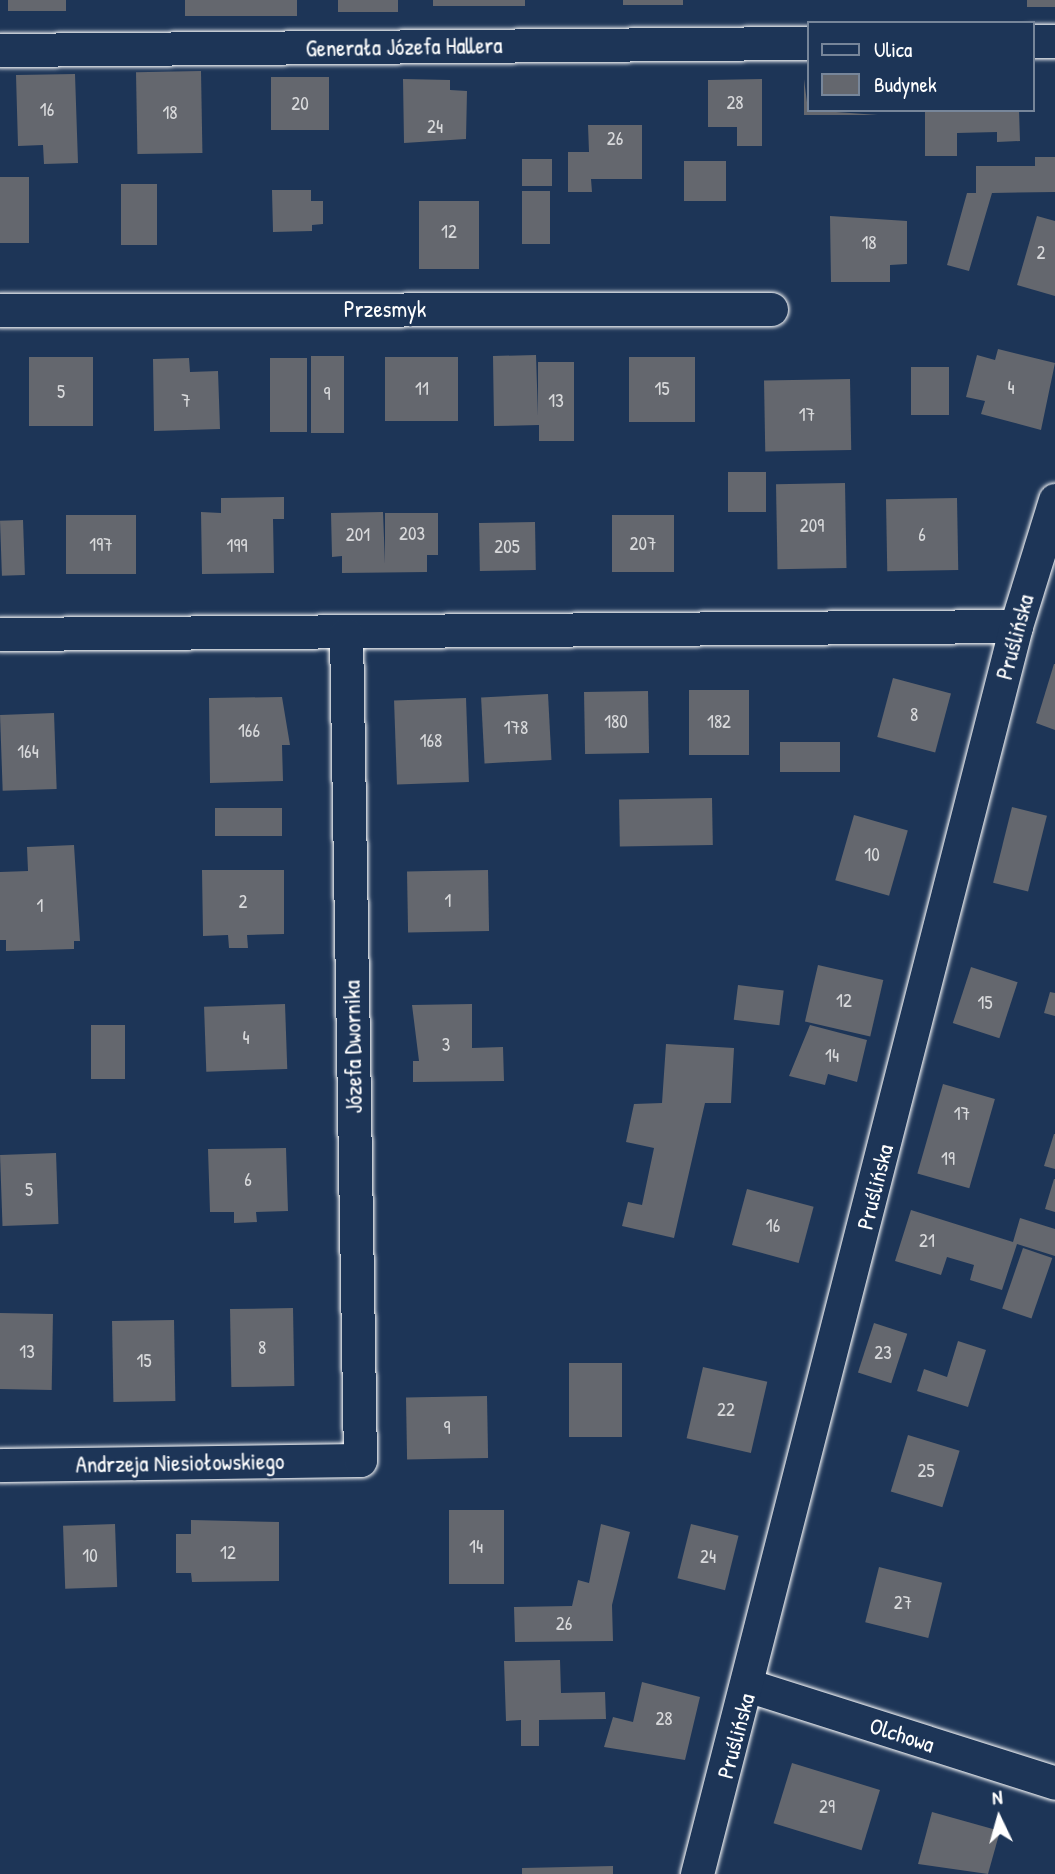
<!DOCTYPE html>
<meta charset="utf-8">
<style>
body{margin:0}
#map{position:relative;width:1055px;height:1874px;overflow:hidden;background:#1d3557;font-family:"Patrick Hand",sans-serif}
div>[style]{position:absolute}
.building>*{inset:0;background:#64676e;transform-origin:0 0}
.roads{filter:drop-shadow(0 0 2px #fff) drop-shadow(0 0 2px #fff)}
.minor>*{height:33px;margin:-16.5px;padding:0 16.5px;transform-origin:16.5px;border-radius:16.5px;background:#1d3557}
span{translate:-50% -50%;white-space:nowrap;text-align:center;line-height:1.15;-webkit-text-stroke:5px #1d3557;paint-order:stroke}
.number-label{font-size:19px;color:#d8d9db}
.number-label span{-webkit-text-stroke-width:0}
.street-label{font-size:23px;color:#fff}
.legend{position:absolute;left:807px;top:21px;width:228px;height:91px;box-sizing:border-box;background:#1d3557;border:2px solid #77869a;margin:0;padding:9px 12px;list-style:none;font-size:21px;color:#fff}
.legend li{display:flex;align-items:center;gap:14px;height:35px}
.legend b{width:35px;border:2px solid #77869a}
.north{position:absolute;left:964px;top:1783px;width:70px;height:70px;-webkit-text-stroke:5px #1d3557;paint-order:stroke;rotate:355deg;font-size:19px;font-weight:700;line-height:28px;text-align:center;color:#fff}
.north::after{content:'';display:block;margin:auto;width:24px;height:32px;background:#fff;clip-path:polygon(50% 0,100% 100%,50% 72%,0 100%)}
</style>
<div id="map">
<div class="building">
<i style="left:8px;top:0;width:58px;height:11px"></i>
<i style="left:185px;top:0;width:112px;height:16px"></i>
<i style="left:338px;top:0;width:60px;height:12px"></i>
<i style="left:433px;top:0;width:92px;height:6px"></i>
<i style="left:623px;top:0;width:60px;height:5px"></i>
<i style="left:1027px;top:0;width:28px;height:7px"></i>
<i style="left:201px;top:71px;width:82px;height:65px;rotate:89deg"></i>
<i style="clip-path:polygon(75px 74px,78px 163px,44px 164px,43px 145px,18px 146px,16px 75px)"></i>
<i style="left:329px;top:77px;width:53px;height:58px;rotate:90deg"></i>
<i style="clip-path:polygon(403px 79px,450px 80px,450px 90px,467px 91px,466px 139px,404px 143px)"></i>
<i style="clip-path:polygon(762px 79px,762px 146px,737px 146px,737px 127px,708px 127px,708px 80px)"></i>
<i style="clip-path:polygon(804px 79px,808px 110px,878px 115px,804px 115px)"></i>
<i style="clip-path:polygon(925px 110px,1019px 110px,1020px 141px,997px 142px,997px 132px,957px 133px,957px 156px,925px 156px)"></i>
<i style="clip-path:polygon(588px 125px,642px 125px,642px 179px,591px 179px,592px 192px,568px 192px,568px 152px,589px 152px)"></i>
<i style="clip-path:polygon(1035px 157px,1055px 157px,1055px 192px,992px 193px,969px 271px,947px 265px,967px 193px,976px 193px,976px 166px,1035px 166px)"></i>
<i style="left:522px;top:159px;width:30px;height:27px"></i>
<i style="left:684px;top:161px;width:42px;height:40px"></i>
<i style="left:0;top:177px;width:29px;height:66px"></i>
<i style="left:121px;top:184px;width:36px;height:61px"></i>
<i style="clip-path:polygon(272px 190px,311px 190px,311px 201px,323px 201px,323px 224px,312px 225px,312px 231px,273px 232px)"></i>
<i style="left:522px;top:191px;width:28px;height:53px"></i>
<i style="left:419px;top:201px;width:60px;height:68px"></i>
<i style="clip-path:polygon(830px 216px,907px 221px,907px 264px,890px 265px,890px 282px,831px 282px)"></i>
<i style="clip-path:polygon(1037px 216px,1055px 221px,1055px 296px,1017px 285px)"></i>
<i style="clip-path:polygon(998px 349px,1055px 363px,1041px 430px,981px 414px,985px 401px,966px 397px,977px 355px,995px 360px)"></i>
<i style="clip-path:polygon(536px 355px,538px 416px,538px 362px,574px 362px,574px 441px,539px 441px,539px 425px,494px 426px,493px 356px)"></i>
<i style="left:311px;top:356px;width:33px;height:77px"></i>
<i style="left:93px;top:357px;width:69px;height:64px;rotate:90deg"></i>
<i style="left:458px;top:357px;width:64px;height:73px;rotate:90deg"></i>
<i style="left:629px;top:357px;width:66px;height:65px"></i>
<i style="clip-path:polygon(189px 358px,190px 372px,218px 371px,220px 429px,154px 431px,153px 359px)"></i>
<i style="left:270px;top:358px;width:37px;height:74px"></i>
<i style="left:911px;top:367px;width:38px;height:48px"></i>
<i style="left:850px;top:379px;width:71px;height:86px;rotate:89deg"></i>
<i style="left:728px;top:472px;width:38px;height:40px"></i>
<i style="left:845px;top:483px;width:85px;height:69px;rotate:89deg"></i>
<i style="clip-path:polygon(284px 497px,284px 519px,273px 519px,274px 573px,202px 574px,201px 512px,221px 513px,221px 498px)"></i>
<i style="left:957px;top:498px;width:72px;height:71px;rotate:89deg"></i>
<i style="clip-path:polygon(383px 512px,385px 564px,385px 513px,438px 513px,438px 555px,427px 555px,427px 572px,342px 573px,342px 556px,332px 557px,331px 513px)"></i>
<i style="left:66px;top:515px;width:70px;height:59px"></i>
<i style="left:674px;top:515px;width:57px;height:62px;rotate:90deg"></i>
<i style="left:23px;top:520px;width:55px;height:23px;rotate:88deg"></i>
<i style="left:535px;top:522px;width:48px;height:56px;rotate:89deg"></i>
<i style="clip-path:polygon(1054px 664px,1055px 664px,1055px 730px,1036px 723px)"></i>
<i style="left:893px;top:678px;width:60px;height:61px;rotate:15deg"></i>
<i style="left:689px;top:690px;width:60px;height:65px"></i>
<i style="left:648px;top:691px;width:62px;height:64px;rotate:89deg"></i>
<i style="left:548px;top:694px;width:66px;height:67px;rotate:87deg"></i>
<i style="clip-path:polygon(282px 697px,290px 745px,282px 745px,283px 781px,210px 783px,209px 698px)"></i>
<i style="left:466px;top:698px;width:84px;height:72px;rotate:88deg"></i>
<i style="left:54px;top:713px;width:76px;height:54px;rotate:88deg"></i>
<i style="left:840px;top:742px;width:30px;height:60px;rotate:90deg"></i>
<i style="left:712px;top:798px;width:47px;height:93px;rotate:89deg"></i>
<i style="left:1012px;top:807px;width:36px;height:78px;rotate:14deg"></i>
<i style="left:215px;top:808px;width:67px;height:28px"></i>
<i style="left:854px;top:815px;width:56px;height:68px;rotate:16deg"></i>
<i style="clip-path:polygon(74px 845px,80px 941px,74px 941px,74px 949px,6px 951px,6px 940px,0 940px,0 872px,28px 871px,27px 847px)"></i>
<i style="clip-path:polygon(202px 870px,284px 870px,284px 934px,247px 935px,248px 948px,229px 948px,228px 935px,203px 936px)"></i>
<i style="left:488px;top:870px;width:61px;height:81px;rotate:89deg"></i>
<i style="left:818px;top:965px;width:67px;height:58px;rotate:13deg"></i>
<i style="left:971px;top:967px;width:49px;height:59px;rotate:18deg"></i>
<i style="left:738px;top:985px;width:46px;height:35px;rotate:7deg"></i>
<i style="clip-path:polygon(1050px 992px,1055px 993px,1055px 1016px,1044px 1013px)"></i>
<i style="left:285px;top:1004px;width:65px;height:81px;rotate:88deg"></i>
<i style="clip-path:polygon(472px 1004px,472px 1048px,503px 1047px,504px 1081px,413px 1082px,413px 1061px,419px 1061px,412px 1005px)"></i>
<i style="left:91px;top:1025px;width:34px;height:54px"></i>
<i style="clip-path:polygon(810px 1025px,867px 1040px,857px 1082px,828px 1074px,825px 1085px,789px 1076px)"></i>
<i style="clip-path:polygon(666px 1044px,734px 1048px,731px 1103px,705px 1103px,674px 1238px,622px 1226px,628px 1202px,642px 1205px,654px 1148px,626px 1142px,634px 1104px,662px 1103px)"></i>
<i style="left:943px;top:1084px;width:54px;height:93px;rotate:16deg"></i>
<i style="clip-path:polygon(1054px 1134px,1055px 1134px,1055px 1169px,1044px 1166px)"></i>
<i style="clip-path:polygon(286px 1148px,288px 1211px,256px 1212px,257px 1222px,234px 1223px,234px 1212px,210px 1212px,208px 1149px)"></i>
<i style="left:56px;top:1153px;width:71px;height:56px;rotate:88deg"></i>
<i style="clip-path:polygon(1054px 1179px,1055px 1179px,1055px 1212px,1045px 1209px)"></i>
<i style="left:747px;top:1189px;width:69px;height:58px;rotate:15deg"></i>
<i style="clip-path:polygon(911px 1210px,1013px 1242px,1020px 1218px,1055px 1229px,1055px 1256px,1017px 1244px,1002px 1290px,970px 1280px,974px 1265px,947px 1257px,941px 1275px,895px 1261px)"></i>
<i style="left:1023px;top:1248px;width:31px;height:64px;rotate:19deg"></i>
<i style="left:293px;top:1308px;width:78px;height:63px;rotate:89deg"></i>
<i style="left:0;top:1313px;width:53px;height:76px;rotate:1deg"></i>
<i style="left:174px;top:1320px;width:81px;height:62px;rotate:89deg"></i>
<i style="left:874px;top:1323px;width:35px;height:52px;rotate:18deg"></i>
<i style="clip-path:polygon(958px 1341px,986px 1350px,968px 1407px,917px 1391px,924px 1369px,947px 1377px)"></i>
<i style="left:569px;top:1363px;width:53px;height:74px"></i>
<i style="left:703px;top:1367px;width:66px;height:73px;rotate:13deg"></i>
<i style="left:487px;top:1396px;width:62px;height:81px;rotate:89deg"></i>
<i style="left:908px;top:1435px;width:54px;height:59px;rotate:17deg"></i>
<i style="left:449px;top:1510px;width:55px;height:74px"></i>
<i style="clip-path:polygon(191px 1520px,279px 1522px,279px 1581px,192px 1582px,191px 1573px,176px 1573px,176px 1534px,191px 1534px)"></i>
<i style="left:115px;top:1524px;width:63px;height:52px;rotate:88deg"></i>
<i style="clip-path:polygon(601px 1524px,630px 1532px,612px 1605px,613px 1641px,515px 1642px,514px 1607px,572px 1606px,578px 1580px,589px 1583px)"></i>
<i style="left:691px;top:1524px;width:49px;height:56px;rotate:14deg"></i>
<i style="left:879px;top:1567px;width:65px;height:57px;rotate:14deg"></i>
<i style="clip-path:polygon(560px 1660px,561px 1693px,605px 1692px,606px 1719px,539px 1720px,539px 1746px,521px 1746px,521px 1720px,506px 1721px,504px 1661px)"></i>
<i style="clip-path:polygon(642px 1682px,700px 1697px,685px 1760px,604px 1747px,613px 1717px,633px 1722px)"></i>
<i style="left:792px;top:1763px;width:92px;height:63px;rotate:17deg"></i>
<i style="clip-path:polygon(932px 1812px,1000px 1831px,988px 1874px,918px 1864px)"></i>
<i style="clip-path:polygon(613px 1866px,613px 1874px,522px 1874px,522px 1868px)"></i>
</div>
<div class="roads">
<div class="minor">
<i style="left:1032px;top:41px;width:23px"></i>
<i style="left:0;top:50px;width:808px;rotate:-0.5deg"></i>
<i style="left:0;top:310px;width:771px;rotate:-0.07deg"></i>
<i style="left:0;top:634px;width:1016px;rotate:-0.45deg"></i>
<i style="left:0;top:1465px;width:360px;rotate:-0.8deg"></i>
<i style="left:360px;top:1460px;width:826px;rotate:-90.97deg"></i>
<i style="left:750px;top:1686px;width:320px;rotate:17.6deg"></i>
<i style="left:697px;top:1874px;width:1288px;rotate:-75.66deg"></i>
<i style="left:1016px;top:626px;width:132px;rotate:-72.8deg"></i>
</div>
</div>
<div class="number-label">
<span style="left:735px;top:103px">28</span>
<span style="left:300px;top:104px">20</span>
<span style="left:47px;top:110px">16</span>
<span style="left:170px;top:113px">18</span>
<span style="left:435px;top:127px">24</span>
<span style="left:615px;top:139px">26</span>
<span style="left:449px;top:232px">12</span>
<span style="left:869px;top:243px">18</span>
<span style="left:1041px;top:253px">2</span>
<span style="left:1011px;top:388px">4</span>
<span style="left:422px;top:389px">11</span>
<span style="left:662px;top:389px">15</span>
<span style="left:61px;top:392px">5</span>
<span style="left:327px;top:394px">9</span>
<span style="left:186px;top:401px">7</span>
<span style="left:556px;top:401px">13</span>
<span style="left:807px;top:415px">17</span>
<span style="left:812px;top:526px">209</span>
<span style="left:412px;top:534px">203</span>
<span style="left:358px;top:535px">201</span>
<span style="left:922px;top:535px">6</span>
<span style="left:643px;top:544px">207</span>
<span style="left:101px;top:545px">197</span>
<span style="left:237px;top:546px">199</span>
<span style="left:507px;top:547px">205</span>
<span style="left:914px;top:715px">8</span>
<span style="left:616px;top:722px">180</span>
<span style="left:719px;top:722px">182</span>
<span style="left:516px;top:728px">178</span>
<span style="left:249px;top:731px">166</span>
<span style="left:431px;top:741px">168</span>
<span style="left:28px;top:752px">164</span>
<span style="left:872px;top:855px">10</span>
<span style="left:448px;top:901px">1</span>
<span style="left:243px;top:902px">2</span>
<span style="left:40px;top:906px">1</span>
<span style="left:844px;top:1001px">12</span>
<span style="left:985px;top:1003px">15</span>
<span style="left:246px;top:1038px">4</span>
<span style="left:446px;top:1045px">3</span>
<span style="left:832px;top:1056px">14</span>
<span style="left:962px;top:1114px">17</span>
<span style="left:948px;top:1159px">19</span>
<span style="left:248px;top:1180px">6</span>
<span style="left:29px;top:1190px">5</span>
<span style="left:773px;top:1226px">16</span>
<span style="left:927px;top:1241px">21</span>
<span style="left:262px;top:1348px">8</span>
<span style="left:27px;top:1352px">13</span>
<span style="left:883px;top:1353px">23</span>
<span style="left:144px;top:1361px">15</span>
<span style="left:726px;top:1410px">22</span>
<span style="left:447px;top:1428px">9</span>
<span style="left:926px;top:1471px">25</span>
<span style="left:476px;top:1547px">14</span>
<span style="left:228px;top:1553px">12</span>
<span style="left:90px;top:1556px">10</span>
<span style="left:708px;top:1557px">24</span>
<span style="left:903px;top:1603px">27</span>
<span style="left:564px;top:1624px">26</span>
<span style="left:664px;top:1719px">28</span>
<span style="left:827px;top:1807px">29</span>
</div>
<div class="street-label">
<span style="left:404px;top:47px;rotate:-1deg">Generała Józefa Hallera</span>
<span style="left:385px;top:309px">Przesmyk</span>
<span style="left:1015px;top:637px;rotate:-75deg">Pruślińska</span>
<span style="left:353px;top:1047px;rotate:-91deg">Józefa Dwornika</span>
<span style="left:875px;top:1187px;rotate:-76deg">Pruślińska</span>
<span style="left:180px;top:1463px;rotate:-1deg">Andrzeja Niesiołowskiego</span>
<span style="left:902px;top:1735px;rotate:18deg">Olchowa</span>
<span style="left:736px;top:1736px;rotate:-75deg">Pruślińska</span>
</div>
<ul class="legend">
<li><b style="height:9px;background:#1d3557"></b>Ulica</li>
<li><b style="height:19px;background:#64676e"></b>Budynek</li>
</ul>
<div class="north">N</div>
</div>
